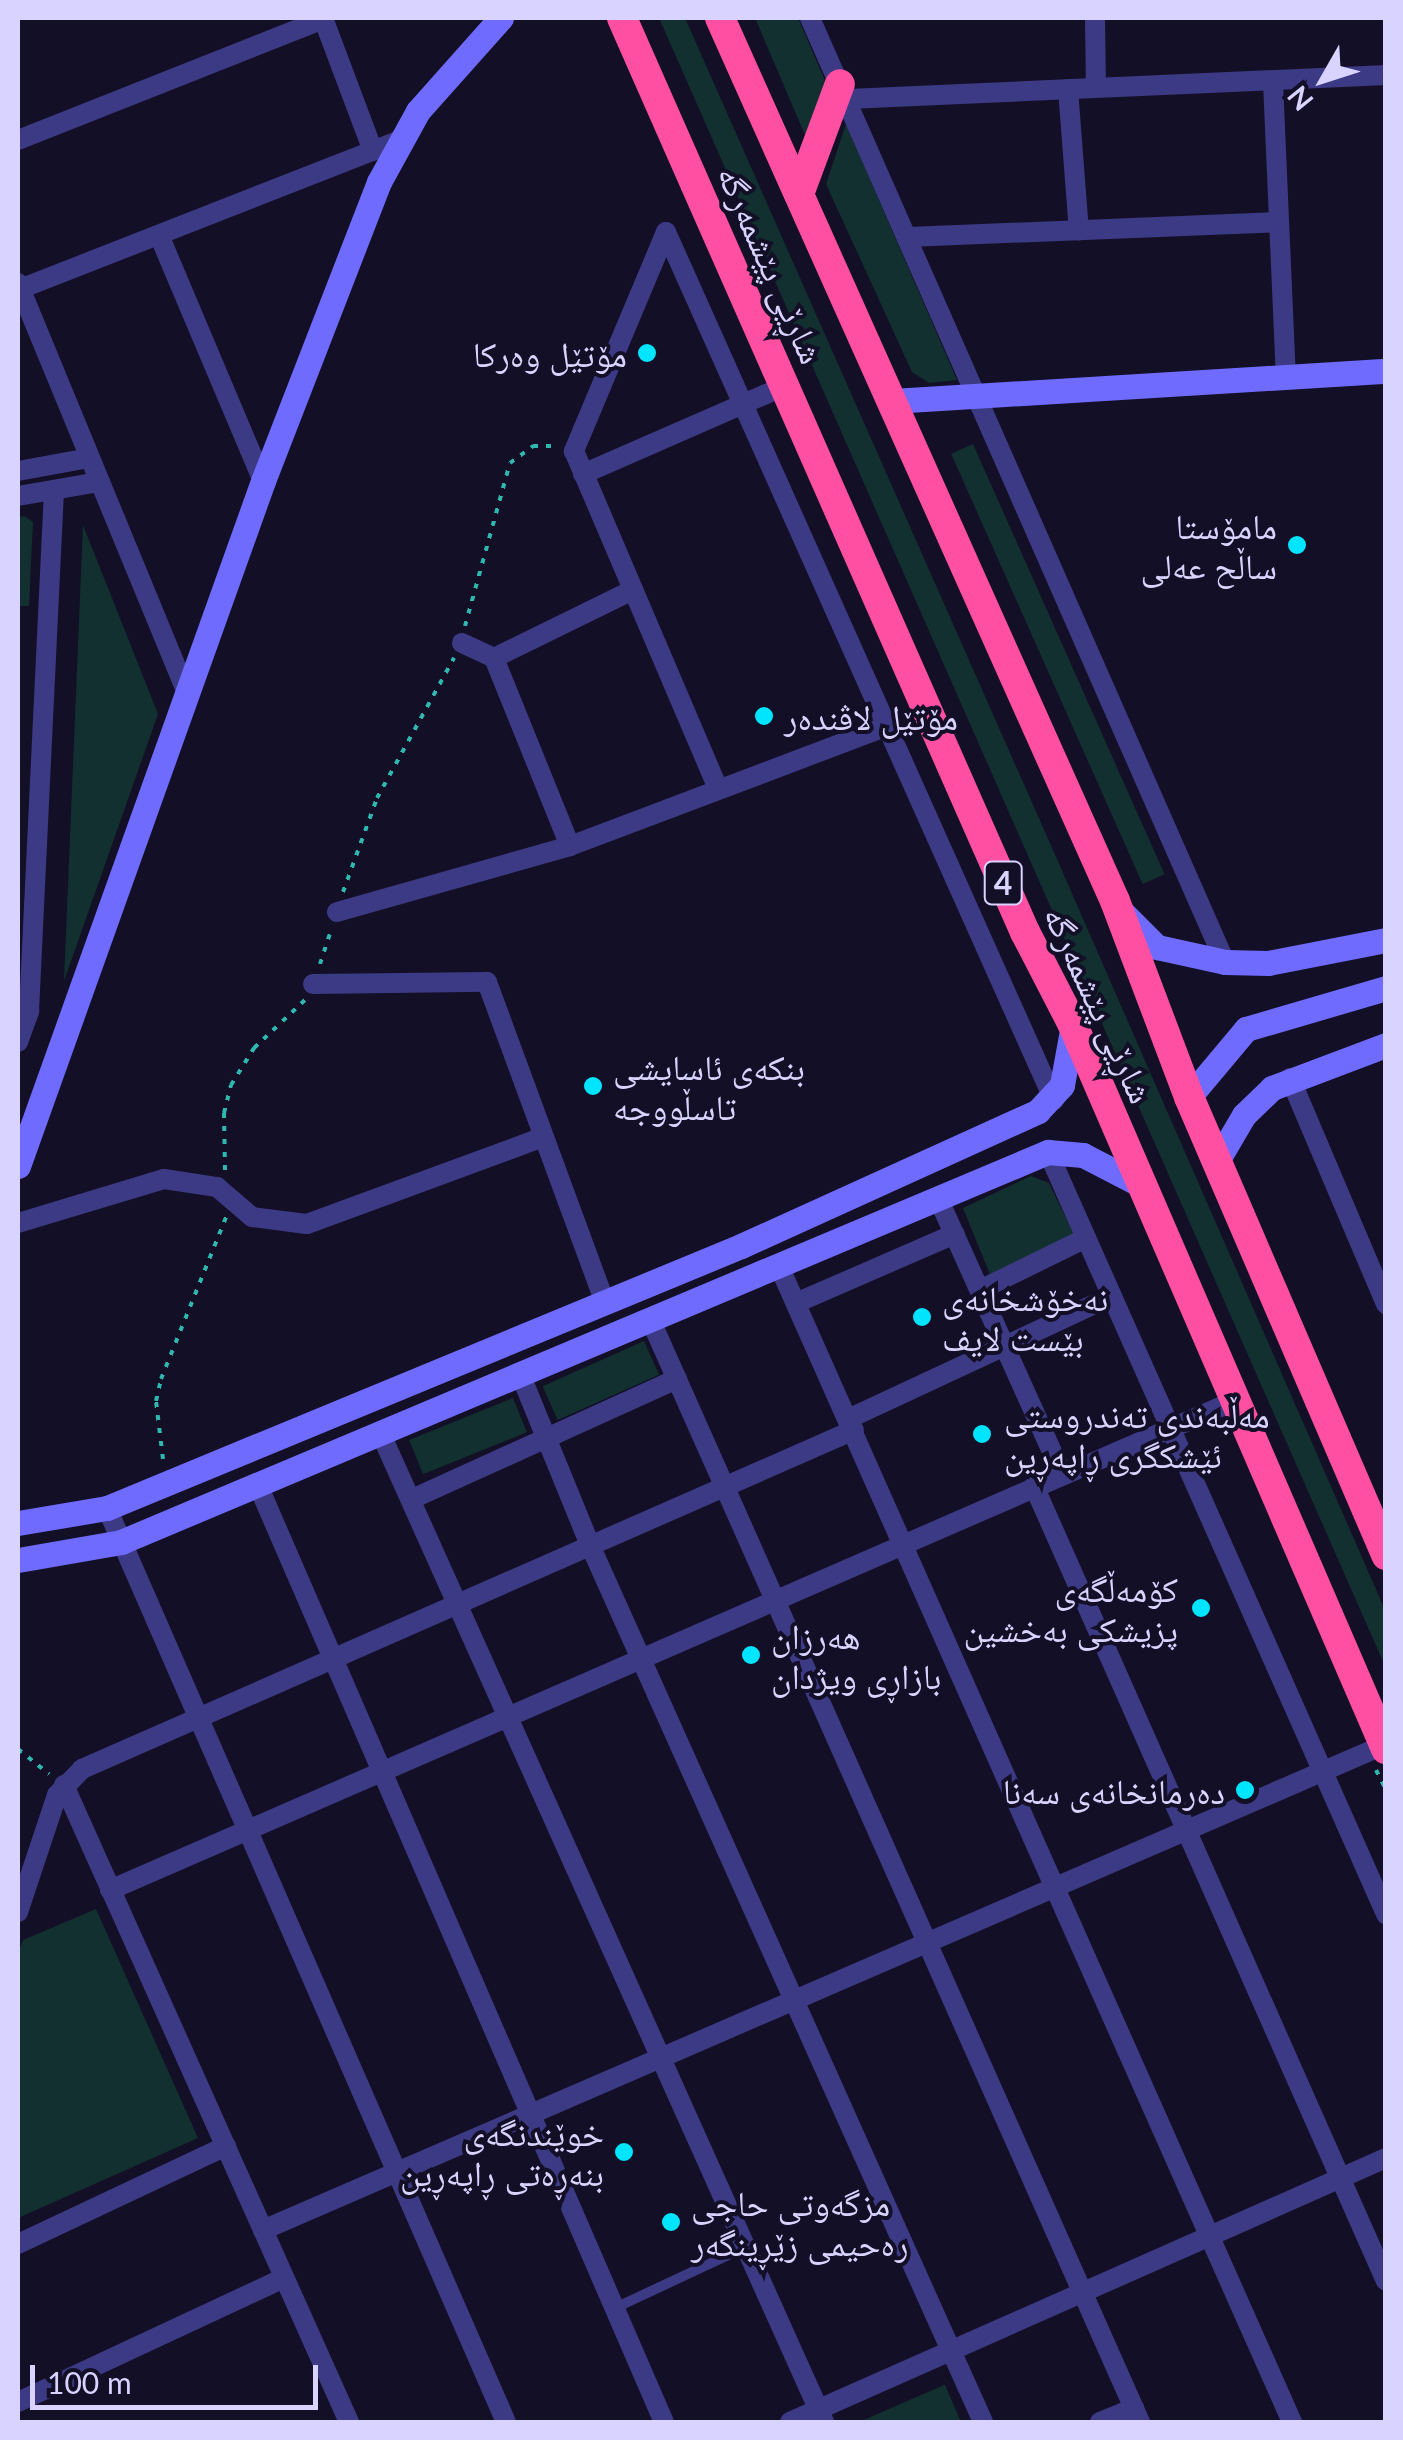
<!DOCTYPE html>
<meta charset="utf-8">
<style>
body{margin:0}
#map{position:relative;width:1403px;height:2440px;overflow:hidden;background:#130f26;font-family:Lato,"Noto Naskh Arabic",sans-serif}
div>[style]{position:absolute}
.green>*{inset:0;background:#12302f;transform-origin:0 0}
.path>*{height:4px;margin-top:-2px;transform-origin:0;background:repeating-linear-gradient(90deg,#2fb8b0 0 5px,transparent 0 13px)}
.lane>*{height:10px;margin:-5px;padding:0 5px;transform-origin:5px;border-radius:5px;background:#3d3a85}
.street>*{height:20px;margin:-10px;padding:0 10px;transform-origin:10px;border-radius:10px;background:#3d3a85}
.secondary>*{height:25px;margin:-12.5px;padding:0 12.5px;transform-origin:12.5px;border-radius:12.5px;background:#6f6bff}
.highway>*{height:30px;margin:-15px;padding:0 15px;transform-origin:15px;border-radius:15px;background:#ff4fa3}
.dots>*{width:28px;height:28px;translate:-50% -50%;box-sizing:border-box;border:5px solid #130f26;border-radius:50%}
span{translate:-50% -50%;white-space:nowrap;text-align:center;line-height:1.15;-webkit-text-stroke:8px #130f26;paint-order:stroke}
.shield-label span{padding:2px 8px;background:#130f26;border:2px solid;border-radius:8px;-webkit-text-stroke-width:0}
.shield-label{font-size:32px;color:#d9d4ff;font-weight:700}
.street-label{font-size:35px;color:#d9d4ff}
.poi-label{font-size:35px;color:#d9d4ff}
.right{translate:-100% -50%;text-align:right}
.left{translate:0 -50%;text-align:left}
.frame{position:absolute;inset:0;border:20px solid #d9d4ff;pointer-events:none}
.north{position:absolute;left:1273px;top:30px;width:100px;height:100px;-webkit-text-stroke:8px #130f26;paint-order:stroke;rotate:231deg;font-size:28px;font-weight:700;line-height:40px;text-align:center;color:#d9d4ff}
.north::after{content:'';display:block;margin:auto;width:35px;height:45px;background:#d9d4ff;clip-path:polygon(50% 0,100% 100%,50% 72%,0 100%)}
.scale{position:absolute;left:30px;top:2365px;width:288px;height:45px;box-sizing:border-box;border:5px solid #d9d4ff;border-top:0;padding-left:12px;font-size:30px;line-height:35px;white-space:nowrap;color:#d9d4ff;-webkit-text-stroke:8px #130f26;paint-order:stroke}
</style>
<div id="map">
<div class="green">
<i style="clip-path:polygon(659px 18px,685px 18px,1053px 850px,1385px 1610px,1385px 1666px)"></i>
<i style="clip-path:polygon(755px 18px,798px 18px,827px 85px,805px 135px)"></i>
<i style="clip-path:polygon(846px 124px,957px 380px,929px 383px,912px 372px,826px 184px)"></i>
<i style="left:973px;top:444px;width:471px;height:24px;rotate:66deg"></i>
<i style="clip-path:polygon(24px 516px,33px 522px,29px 606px,18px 606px,18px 517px)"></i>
<i style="clip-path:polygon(83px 525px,158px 714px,64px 981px)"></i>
<i style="clip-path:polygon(1031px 1176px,1049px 1183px,1075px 1236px,991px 1277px,963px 1208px)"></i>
<i style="left:644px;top:1341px;width:37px;height:111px;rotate:66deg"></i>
<i style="left:513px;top:1398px;width:37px;height:112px;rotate:68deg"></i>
<i style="clip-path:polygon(96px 1909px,198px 2138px,18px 2218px,18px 1953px,23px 1940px)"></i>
<i style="clip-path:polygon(945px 2385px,961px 2422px,859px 2422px,944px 2385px)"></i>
</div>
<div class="path">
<i style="left:465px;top:626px;width:169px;rotate:-74.6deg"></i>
<i style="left:510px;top:463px;width:29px;rotate:-36deg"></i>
<i style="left:533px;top:446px;width:22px"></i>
<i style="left:343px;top:892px;width:100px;rotate:-70.1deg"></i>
<i style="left:377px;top:798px;width:160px;rotate:-61.2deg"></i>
<i style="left:320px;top:964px;width:36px;rotate:-72deg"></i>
<i style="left:225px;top:1170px;width:57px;rotate:-91deg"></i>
<i style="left:224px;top:1113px;width:29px;rotate:-76deg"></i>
<i style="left:231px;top:1085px;width:44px;rotate:-58.1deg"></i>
<i style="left:254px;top:1048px;width:70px;rotate:-43.3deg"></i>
<i style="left:163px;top:1459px;width:58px;rotate:-96.9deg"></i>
<i style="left:156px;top:1401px;width:23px;rotate:-77deg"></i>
<i style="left:161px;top:1379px;width:175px;rotate:-68.1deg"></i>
<i style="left:18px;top:1749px;width:40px;rotate:39deg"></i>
<i style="left:1376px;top:1770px;width:22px;rotate:63deg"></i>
</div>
<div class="lane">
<i style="left:615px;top:2308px;width:144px;rotate:-25.1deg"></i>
</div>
<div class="street">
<i style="left:323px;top:18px;width:142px;rotate:69.4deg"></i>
<i style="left:810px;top:18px;width:1031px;rotate:66.27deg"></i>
<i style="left:1095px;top:18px;width:69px;rotate:89.2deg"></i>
<i style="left:1273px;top:82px;width:293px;rotate:87.5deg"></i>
<i style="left:1068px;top:89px;width:142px;rotate:85.6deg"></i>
<i style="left:848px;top:99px;width:539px;rotate:-2.55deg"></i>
<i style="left:18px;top:140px;width:328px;rotate:-21.6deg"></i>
<i style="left:666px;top:232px;width:951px;rotate:65.92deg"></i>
<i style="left:666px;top:232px;width:238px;rotate:112.8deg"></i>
<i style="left:574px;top:451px;width:365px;rotate:66.9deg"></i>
<i style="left:159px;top:235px;width:267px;rotate:67.1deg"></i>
<i style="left:908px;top:237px;width:368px;rotate:-2.3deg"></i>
<i style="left:18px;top:283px;width:441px;rotate:67.6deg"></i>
<i style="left:20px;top:289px;width:405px;rotate:-21.4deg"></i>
<i style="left:18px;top:471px;width:72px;rotate:-10.4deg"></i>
<i style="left:583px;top:474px;width:219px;rotate:-23.6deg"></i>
<i style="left:18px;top:496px;width:81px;rotate:-9.9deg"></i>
<i style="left:462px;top:643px;width:35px;rotate:25deg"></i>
<i style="left:494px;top:658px;width:203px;rotate:68deg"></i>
<i style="left:494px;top:658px;width:155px;rotate:-26.1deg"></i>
<i style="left:337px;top:912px;width:242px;rotate:-15.8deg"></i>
<i style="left:570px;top:846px;width:339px;rotate:-20.7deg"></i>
<i style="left:313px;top:984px;width:174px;rotate:-0.7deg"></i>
<i style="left:487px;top:982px;width:341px;rotate:69.8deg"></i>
<i style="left:18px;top:1042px;width:33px;rotate:-70deg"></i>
<i style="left:29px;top:1011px;width:521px;rotate:-87.25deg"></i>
<i style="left:1290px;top:1078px;width:246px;rotate:67deg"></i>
<i style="left:1048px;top:1152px;width:834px;rotate:66.08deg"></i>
<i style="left:938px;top:1198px;width:303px;rotate:65.8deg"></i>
<i style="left:18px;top:1223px;width:152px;rotate:-16.8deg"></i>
<i style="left:164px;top:1179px;width:54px;rotate:8.6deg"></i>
<i style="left:217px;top:1187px;width:46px;rotate:40.6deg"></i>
<i style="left:252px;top:1217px;width:55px;rotate:7.3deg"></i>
<i style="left:307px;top:1224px;width:252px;rotate:-20.2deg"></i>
<i style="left:779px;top:1266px;width:1265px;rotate:66.07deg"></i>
<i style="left:980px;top:1290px;width:118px;rotate:-26.1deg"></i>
<i style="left:796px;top:1303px;width:173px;rotate:-23.5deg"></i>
<i style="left:651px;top:1321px;width:1205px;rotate:66.05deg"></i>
<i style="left:521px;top:1376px;width:183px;rotate:67.8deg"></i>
<i style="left:590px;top:1545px;width:961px;rotate:65.86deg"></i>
<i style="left:848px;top:1419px;width:291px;rotate:-25deg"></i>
<i style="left:380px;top:1432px;width:1085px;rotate:65.84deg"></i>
<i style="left:257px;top:1483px;width:1023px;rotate:66.57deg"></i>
<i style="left:1034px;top:1486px;width:869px;rotate:66.12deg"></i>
<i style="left:412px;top:1499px;width:291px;rotate:-24.4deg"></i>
<i style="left:107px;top:1508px;width:997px;rotate:66.42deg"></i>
<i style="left:64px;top:1785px;width:698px;rotate:65.9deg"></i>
<i style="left:110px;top:1890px;width:1224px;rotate:-23.51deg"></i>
<i style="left:18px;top:1912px;width:123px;rotate:-71.6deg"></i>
<i style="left:57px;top:1795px;width:36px;rotate:-46deg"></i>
<i style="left:82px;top:1769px;width:843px;rotate:-23.71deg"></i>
<i style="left:263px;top:2230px;width:1221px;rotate:-23.4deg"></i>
<i style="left:18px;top:2244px;width:230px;rotate:-25.2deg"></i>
<i style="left:18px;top:2402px;width:293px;rotate:-25deg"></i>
<i style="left:790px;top:2422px;width:652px;rotate:-23.89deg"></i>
<i style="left:1100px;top:2422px;width:37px;rotate:-22deg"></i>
</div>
<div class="secondary">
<i style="left:892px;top:401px;width:495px;rotate:-3.5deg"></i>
<i style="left:1124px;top:914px;width:47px;rotate:45deg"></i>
<i style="left:1157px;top:947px;width:70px;rotate:12.4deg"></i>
<i style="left:1225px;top:962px;width:43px;rotate:1.3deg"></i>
<i style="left:1268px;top:963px;width:120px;rotate:-11deg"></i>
<i style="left:1189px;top:1097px;width:89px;rotate:-50deg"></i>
<i style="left:1246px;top:1029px;width:146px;rotate:-16.3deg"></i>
<i style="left:1217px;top:1161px;width:53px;rotate:-59.6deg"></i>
<i style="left:1244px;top:1115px;width:39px;rotate:-44deg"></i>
<i style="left:1272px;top:1088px;width:122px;rotate:-20.7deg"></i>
<i style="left:18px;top:1166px;width:727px;rotate:-70.32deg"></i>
<i style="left:263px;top:481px;width:321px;rotate:-68.8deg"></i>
<i style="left:379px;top:182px;width:81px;rotate:-61.2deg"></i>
<i style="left:418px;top:111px;width:125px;rotate:-48.3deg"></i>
<i style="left:18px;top:1523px;width:90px;rotate:-9.6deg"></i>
<i style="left:107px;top:1508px;width:686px;rotate:-22.45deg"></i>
<i style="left:741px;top:1246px;width:326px;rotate:-24.4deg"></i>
<i style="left:1038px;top:1111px;width:35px;rotate:-47deg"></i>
<i style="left:1062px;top:1085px;width:61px;rotate:-79.6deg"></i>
<i style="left:18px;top:1560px;width:105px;rotate:-9.9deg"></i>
<i style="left:121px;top:1542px;width:1006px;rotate:-22.82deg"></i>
<i style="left:1048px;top:1152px;width:35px;rotate:5deg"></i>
<i style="left:1083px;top:1155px;width:63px;rotate:27.4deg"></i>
</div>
<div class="highway">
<i style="left:622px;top:18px;width:999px;rotate:66.21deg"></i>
<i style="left:1025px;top:932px;width:105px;rotate:62.7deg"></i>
<i style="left:1073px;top:1025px;width:789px;rotate:66.62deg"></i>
<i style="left:720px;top:18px;width:967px;rotate:65.9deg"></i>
<i style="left:1115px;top:901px;width:210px;rotate:69.3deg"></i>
<i style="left:1189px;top:1097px;width:499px;rotate:66.7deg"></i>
<i style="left:799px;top:194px;width:117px;rotate:-69.6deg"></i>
</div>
<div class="dots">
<i style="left:647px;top:353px;background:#00e5ff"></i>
<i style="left:1297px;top:545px;background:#00e5ff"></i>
<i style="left:764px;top:716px;background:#00e5ff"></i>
<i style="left:593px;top:1086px;background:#00e5ff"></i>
<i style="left:922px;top:1317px;background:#00e5ff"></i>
<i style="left:982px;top:1434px;background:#00e5ff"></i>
<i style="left:1201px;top:1608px;background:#00e5ff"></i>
<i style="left:751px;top:1655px;background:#00e5ff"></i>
<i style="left:1245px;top:1790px;background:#00e5ff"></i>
<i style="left:624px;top:2152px;background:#00e5ff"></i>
<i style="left:671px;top:2222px;background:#00e5ff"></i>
</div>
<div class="shield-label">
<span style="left:1003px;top:883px">4</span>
</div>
<div class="street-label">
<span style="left:772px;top:264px;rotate:66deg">شاڕێی پێشمەرگە</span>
<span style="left:1100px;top:1004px;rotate:65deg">شاڕێی پێشمەرگە</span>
</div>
<div class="poi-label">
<span class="right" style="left:627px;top:353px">مۆتێل وەرکا</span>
<span class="right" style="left:1277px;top:545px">مامۆستا<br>ساڵح عەلی</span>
<span class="left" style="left:784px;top:716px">مۆتێل لاڤندەر</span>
<span class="left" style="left:613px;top:1086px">بنکەی ئاسایشی<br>تاسڵووجە</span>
<span class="left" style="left:942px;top:1317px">نەخۆشخانەی<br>بێست لایف</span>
<span class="left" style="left:1004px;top:1434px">مەڵبەندی تەندروستی<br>ئێشکگری ڕاپەڕین</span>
<span class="right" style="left:1178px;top:1608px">کۆمەڵگەی<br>پزیشکی بەخشین</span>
<span class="left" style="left:771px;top:1655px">ھەرزان<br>بازاڕی ویژدان</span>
<span class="right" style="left:1225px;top:1790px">دەرمانخانەی سەنا</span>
<span class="right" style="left:604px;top:2152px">خوێندنگەی<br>بنەڕەتی ڕاپەڕین</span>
<span class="left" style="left:691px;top:2222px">مزگەوتی حاجی<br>رەحیمی زێڕینگەر</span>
</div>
<div class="frame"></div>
<div class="north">N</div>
<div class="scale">100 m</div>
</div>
